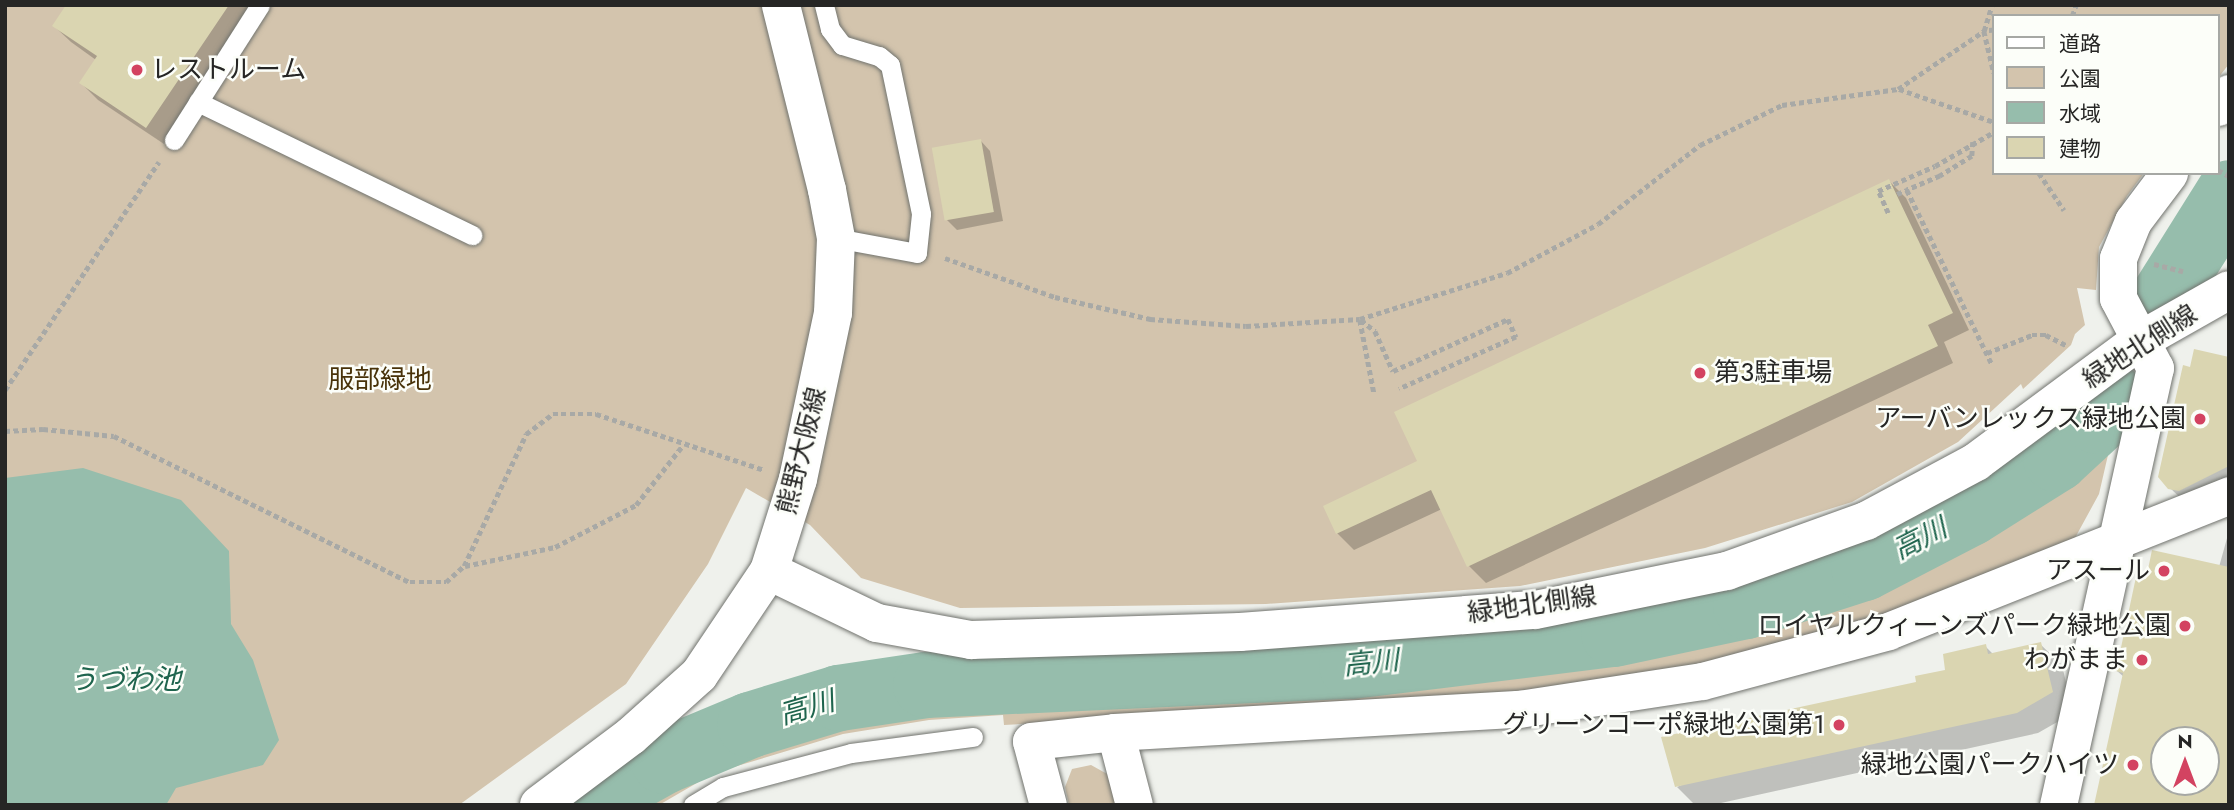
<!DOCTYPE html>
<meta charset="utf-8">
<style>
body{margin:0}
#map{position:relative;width:2234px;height:810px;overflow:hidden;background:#eff1ec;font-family:Jost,"Noto Sans JP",sans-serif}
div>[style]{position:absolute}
.green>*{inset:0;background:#d3c4ad}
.water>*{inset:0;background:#96bdac}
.shadow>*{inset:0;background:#0003}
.river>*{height:66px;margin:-33px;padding:0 33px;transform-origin:33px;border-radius:33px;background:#96bdac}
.building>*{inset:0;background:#dad5b1;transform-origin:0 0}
.path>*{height:4.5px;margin-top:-2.25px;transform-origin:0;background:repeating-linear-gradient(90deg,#a8a9a6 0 5px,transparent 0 8.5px)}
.roads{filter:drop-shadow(0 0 2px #71736e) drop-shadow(0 0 2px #71736e)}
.lane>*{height:19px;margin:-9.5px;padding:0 9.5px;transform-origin:9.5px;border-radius:9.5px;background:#fff}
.street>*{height:37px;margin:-18.5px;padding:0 18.5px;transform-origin:18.5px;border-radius:18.5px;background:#fff}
.secondary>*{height:38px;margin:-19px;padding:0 19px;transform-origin:19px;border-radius:19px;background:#fff}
.dots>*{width:19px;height:19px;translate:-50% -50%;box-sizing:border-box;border:4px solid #fcfef9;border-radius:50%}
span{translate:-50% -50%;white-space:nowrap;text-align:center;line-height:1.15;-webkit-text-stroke:5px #fcfef9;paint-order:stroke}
.poi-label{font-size:26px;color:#262625}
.left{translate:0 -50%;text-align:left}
.right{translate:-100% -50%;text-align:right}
.street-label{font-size:26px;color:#262625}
.park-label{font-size:26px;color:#483209}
.water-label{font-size:28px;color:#1e644d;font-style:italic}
.frame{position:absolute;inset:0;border:7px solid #262625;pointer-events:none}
.legend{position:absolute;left:1992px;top:14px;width:228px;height:161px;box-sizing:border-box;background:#fcfef9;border:2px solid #a6a8a4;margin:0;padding:9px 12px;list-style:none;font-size:21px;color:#262625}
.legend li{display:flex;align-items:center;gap:14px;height:35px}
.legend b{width:35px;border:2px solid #a6a8a4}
.north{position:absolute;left:2150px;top:726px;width:70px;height:70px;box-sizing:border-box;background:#fcfef9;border:2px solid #a6a8a4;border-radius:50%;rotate:0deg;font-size:19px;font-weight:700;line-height:28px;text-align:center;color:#262625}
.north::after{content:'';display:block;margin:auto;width:24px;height:32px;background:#d34361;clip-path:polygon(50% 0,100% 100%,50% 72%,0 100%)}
</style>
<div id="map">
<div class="green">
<i style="clip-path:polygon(5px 5px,2229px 5px,2229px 64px,2218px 78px,2218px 16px,1994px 16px,1994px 173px,2144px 173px,2127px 196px,2099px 247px,2096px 290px,2077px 288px,2085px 325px,2075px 334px,2071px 345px,2023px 389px,2021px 384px,1958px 442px,1852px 502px,1705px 548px,1520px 586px,1266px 604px,960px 608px,861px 578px,810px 525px,746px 488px,708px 564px,626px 684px,459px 805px,5px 805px)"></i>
<i style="clip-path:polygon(2101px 432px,2111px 442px,2099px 494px,2075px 538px,1884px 618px,1698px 669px,1522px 693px,1004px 725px,1003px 715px,929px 720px,843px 734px,714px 773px,659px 805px,602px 805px,667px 768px,752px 733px,843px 707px,927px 695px,1354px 678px,1622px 647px,1749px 619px,1868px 579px,1977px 522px,2065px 467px)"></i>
<i style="clip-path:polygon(1091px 765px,1109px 775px,1117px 805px,1069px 805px,1065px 787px,1072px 769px)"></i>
</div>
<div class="water">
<i style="clip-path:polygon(83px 468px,181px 500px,229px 551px,231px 624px,253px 660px,279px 740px,263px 765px,176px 788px,166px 805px,5px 805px,5px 478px)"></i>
</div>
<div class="shadow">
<i style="clip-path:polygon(68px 5px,258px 5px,164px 144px,98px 100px,81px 83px,96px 60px,71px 42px,54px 26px)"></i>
<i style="clip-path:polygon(981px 141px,990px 151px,1003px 221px,957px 230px,947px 220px)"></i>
<i style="clip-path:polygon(1889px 181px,1906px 198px,1969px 330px,1944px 342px,1953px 363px,1486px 583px,1469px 566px,1442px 509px,1354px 550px,1337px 533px,1419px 462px)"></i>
<i style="clip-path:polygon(2229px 359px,2229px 498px,2192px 509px,2170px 488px,2191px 369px)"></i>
<i style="clip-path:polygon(evenodd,2229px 531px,2229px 805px,2096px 805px,2124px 677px,2117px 671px,2148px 581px,2219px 567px,2229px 531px,2164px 740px,2206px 740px,2206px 782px,2164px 782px,2164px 740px)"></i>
<i style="clip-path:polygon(2040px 644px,2062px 665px,2073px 713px,2038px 733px,1712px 805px,1695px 805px,1677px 787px,1947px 671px,1985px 646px,1994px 655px)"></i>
</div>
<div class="river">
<i style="left:2165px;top:295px;width:120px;rotate:-57.9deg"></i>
<i style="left:585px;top:805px;width:90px;rotate:-29.1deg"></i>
<i style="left:664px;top:761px;width:93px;rotate:-22.7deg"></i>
<i style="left:750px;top:725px;width:93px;rotate:-16.9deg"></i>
<i style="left:839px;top:698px;width:88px;rotate:-8.5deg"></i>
<i style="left:926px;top:685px;width:426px;rotate:-2.6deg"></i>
<i style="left:1352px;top:666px;width:264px;rotate:-7deg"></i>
<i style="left:1614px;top:634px;width:135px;rotate:-12deg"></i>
<i style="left:1746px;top:606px;width:124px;rotate:-17.9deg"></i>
<i style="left:1864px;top:568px;width:119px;rotate:-27.4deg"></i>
<i style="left:1970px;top:513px;width:102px;rotate:-32.1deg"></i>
<i style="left:2056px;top:459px;width:56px;rotate:-42.8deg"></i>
<i style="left:2097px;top:421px;width:29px;rotate:-56deg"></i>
</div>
<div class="building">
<i style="clip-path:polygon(66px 5px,229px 5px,146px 128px,79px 83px,97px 56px,52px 26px)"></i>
<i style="left:981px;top:139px;width:74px;height:50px;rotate:80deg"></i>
<i style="clip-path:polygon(1889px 179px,1953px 313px,1928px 325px,1938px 346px,1467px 567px,1431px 490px,1336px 534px,1323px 506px,1417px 461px,1394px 412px)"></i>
<i style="clip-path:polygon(2194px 349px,2229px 357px,2229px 466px,2179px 491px,2168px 489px,2158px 477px,2183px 365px,2190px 367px)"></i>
<i style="clip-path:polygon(evenodd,2152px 550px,2229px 567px,2229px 805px,2094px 805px,2123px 673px,2116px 671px,2136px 577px,2146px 579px,2152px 550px,2164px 740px,2206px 740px,2206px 782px,2164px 782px,2164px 740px)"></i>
<i style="clip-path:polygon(2041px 642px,2053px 692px,2017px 713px,1675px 787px,1661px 737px,1916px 682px,1915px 676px,1945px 670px,1943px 654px,1986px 644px,1988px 654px)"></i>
</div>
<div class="path">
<i style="left:2072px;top:16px;width:12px;rotate:-70deg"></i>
<i style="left:1994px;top:30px;width:10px;rotate:174deg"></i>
<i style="left:1984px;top:31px;width:43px;rotate:76.6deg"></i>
<i style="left:1899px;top:89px;width:101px;rotate:19.2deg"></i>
<i style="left:1973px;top:142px;width:14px;rotate:94deg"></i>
<i style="left:1972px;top:156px;width:38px;rotate:148deg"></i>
<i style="left:1940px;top:176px;width:36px;rotate:157deg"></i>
<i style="left:1907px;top:190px;width:194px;rotate:64deg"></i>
<i style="left:2218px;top:170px;width:13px;rotate:29deg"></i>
<i style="left:2039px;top:173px;width:45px;rotate:56deg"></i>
<i style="left:1897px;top:194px;width:11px;rotate:-22deg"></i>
<i style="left:1888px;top:213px;width:24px;rotate:-114deg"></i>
<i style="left:1878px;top:191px;width:62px;rotate:-23.7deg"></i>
<i style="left:1935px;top:166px;width:68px;rotate:-30deg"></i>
<i style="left:945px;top:258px;width:117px;rotate:19.5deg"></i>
<i style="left:1055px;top:297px;width:98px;rotate:13deg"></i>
<i style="left:1150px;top:319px;width:96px;rotate:4.2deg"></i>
<i style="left:1246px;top:326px;width:114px;rotate:-3.5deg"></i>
<i style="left:1360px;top:319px;width:154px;rotate:-17.4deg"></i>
<i style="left:1507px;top:273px;width:103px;rotate:-28.3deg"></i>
<i style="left:1598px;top:224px;width:129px;rotate:-37.8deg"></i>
<i style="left:1700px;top:145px;width:91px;rotate:-26deg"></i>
<i style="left:1782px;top:105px;width:117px;rotate:-7.9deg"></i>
<i style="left:1898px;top:89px;width:104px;rotate:-34deg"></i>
<i style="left:1984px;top:31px;width:27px;rotate:-73deg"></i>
<i style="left:2154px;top:264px;width:30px;rotate:14deg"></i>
<i style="left:1360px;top:320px;width:74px;rotate:79.1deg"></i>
<i style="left:1361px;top:320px;width:18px;rotate:38deg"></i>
<i style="left:1375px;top:331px;width:44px;rotate:65.8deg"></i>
<i style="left:1393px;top:371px;width:126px;rotate:-24.3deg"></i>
<i style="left:1508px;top:319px;width:20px;rotate:66deg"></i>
<i style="left:1516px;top:337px;width:128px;rotate:156deg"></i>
<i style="left:1987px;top:353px;width:48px;rotate:-21.8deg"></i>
<i style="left:2032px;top:335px;width:14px"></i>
<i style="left:2046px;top:335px;width:25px;rotate:27deg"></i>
<i style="left:5px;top:390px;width:275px;rotate:-56deg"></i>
<i style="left:5px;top:431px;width:38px;rotate:-3deg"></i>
<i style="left:43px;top:429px;width:71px;rotate:5.6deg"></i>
<i style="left:114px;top:436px;width:330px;rotate:26.3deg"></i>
<i style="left:410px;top:582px;width:36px"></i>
<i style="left:446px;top:582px;width:24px;rotate:-42deg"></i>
<i style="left:464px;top:566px;width:146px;rotate:-64.8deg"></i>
<i style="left:526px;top:434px;width:34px;rotate:-37deg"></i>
<i style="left:553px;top:414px;width:43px"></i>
<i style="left:596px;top:414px;width:177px;rotate:18.4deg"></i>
<i style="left:465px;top:566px;width:92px;rotate:-11.9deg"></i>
<i style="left:555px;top:547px;width:91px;rotate:-27.4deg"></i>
<i style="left:636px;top:505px;width:76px;rotate:-51.9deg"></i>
</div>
<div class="roads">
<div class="lane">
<i style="left:824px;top:5px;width:25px;rotate:76deg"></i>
<i style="left:830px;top:29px;width:20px;rotate:53deg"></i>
<i style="left:842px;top:45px;width:39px;rotate:17deg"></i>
<i style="left:879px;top:56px;width:14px;rotate:39deg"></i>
<i style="left:890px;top:65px;width:152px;rotate:78.2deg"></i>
<i style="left:921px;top:214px;width:39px;rotate:96deg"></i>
<i style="left:917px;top:253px;width:82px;rotate:-169.5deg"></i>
<i style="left:198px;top:102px;width:305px;rotate:25.9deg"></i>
<i style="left:174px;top:140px;width:160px;rotate:-57.5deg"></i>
<i style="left:693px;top:805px;width:35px;rotate:-31deg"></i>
<i style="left:723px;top:787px;width:132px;rotate:-14.9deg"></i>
<i style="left:851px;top:753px;width:123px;rotate:-7.5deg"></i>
</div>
<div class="street">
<i style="left:2218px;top:107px;width:18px;rotate:-52deg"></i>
<i style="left:1115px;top:732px;width:75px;rotate:75.4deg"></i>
<i style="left:1048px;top:805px;width:66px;rotate:-104.9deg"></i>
<i style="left:1031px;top:741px;width:84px;rotate:-6.1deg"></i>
<i style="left:1115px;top:732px;width:405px;rotate:-3.3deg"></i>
<i style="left:1519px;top:709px;width:185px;rotate:-8.7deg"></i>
<i style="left:1702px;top:681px;width:193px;rotate:-15deg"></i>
<i style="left:1888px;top:631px;width:367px;rotate:-21.7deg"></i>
<i style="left:2058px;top:805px;width:448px;rotate:-77.5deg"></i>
<i style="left:2155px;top:368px;width:79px;rotate:-117.9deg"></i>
<i style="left:2118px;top:298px;width:40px;rotate:-90deg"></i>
<i style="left:2118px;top:258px;width:40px;rotate:-68deg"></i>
<i style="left:2133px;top:221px;width:60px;rotate:-53.1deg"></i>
</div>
<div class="secondary">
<i style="left:769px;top:571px;width:120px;rotate:25.7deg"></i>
<i style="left:877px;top:623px;width:96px;rotate:10.3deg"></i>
<i style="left:971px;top:640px;width:269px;rotate:-1.7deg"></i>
<i style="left:1240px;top:632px;width:296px;rotate:-4.3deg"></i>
<i style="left:1535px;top:610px;width:196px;rotate:-11.5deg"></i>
<i style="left:1727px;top:571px;width:148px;rotate:-19.8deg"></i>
<i style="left:1866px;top:521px;width:125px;rotate:-28.2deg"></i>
<i style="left:1976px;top:462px;width:203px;rotate:-36.6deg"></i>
<i style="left:2139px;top:341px;width:103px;rotate:-29.5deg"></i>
<i style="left:539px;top:805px;width:115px;rotate:-36.9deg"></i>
<i style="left:631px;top:736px;width:91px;rotate:-41.9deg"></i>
<i style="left:699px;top:675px;width:125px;rotate:-56.1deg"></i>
<i style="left:769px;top:571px;width:96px;rotate:-72.5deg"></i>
<i style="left:798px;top:479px;width:170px;rotate:-78.1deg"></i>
<i style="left:833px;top:313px;width:75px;rotate:-87.7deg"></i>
<i style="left:836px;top:238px;width:49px;rotate:-100.6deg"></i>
<i style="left:827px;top:190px;width:191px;rotate:-104deg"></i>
</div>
</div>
<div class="dots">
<i style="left:137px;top:70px;background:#d34361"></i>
<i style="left:1700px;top:373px;background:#d34361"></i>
<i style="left:2200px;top:419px;background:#d34361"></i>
<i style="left:2164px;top:571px;background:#d34361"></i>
<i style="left:2185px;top:626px;background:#d34361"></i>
<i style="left:2142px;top:660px;background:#d34361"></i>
<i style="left:1839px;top:725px;background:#d34361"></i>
<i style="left:2133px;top:765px;background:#d34361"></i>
</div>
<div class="poi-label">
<span class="left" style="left:151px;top:70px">レストルーム</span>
<span class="left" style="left:1714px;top:373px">第3駐車場</span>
<span class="right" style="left:2186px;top:419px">アーバンレックス緑地公園</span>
<span class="right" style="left:2150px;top:571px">アスール</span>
<span class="right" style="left:2171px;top:626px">ロイヤルクィーンズパーク緑地公園</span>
<span class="right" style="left:2128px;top:660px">わがまま</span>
<span class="right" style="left:1825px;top:725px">グリーンコーポ緑地公園第1</span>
<span class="right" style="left:2119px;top:765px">緑地公園パークハイツ</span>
</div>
<div class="street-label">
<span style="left:2140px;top:347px;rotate:-33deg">緑地北側線</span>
<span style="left:802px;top:451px;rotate:-76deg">熊野大阪線</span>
<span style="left:1532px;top:605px;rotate:-8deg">緑地北側線</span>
</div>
<div class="park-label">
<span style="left:380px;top:380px">服部緑地</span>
</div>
<div class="water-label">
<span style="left:1920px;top:539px;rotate:-27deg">高川</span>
<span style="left:1371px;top:663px;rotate:-6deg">高川</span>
<span style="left:125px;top:680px">うづわ池</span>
<span style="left:807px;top:708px;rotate:-16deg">高川</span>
</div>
<div class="frame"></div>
<ul class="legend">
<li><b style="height:9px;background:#fff"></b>道路</li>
<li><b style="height:19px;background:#d3c4ad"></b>公園</li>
<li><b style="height:19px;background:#96bdac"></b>水域</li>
<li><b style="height:19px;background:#dad5b1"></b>建物</li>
</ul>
<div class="north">N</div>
</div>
